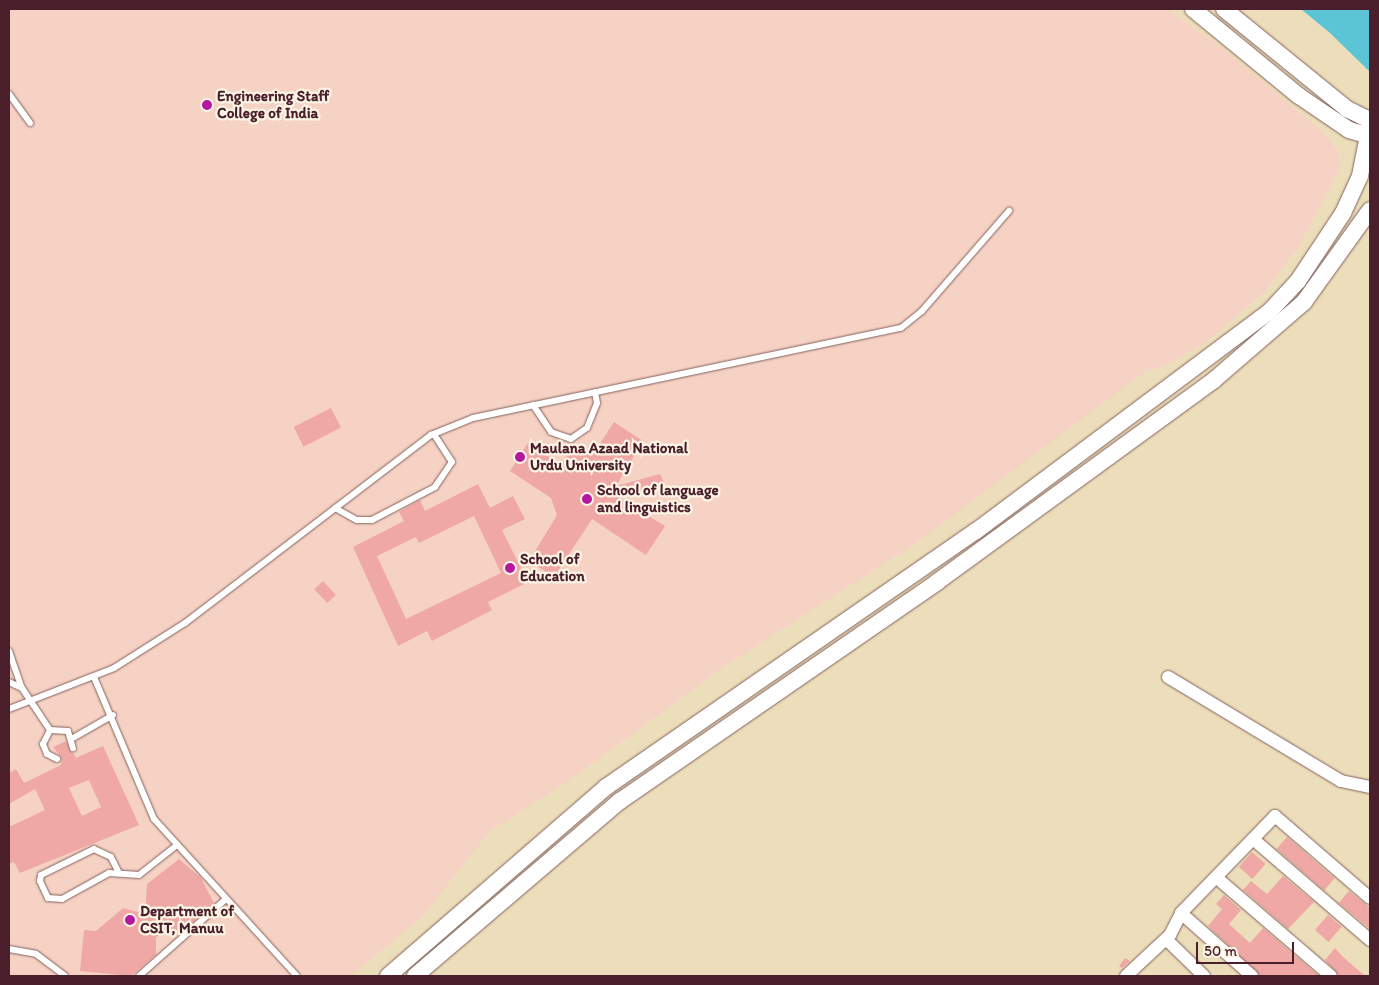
<!DOCTYPE html>
<style>
body{margin:0}
#map{position:relative;width:1379px;height:985px;overflow:hidden;background:#eddebb;font-family:Itim,sans-serif}
div>[style]{position:absolute}
.built>*{inset:0;background:#f6d2c4}
.water>*{inset:0;background:#5bc5d6}
.building>*{inset:0;background:#efa8a5;transform-origin:0 0}
.roads{filter:drop-shadow(0 0 1px #83625d) drop-shadow(0 0 1px #83625d)}
.lane>*{height:6px;margin:-3px;padding:0 3px;transform-origin:3px;border-radius:3px;background:#fff}
.street>*{height:12px;margin:-6px;padding:0 6px;transform-origin:6px;border-radius:6px;background:#fff}
.secondary>*{height:16px;margin:-8px;padding:0 8px;transform-origin:8px;border-radius:8px;background:#fff}
.dots>*{width:14px;height:14px;translate:-50% -50%;box-sizing:border-box;border:2px solid #fcf5e5;border-radius:50%}
span{translate:-50% -50%;white-space:nowrap;text-align:center;line-height:1.15;-webkit-text-stroke:4.5px #fcf5e5;paint-order:stroke}
.poi-label{font-size:15px;color:#4a1f2b;font-weight:700}
.left{translate:0 -50%;text-align:left}
.frame{position:absolute;inset:0;border:10px solid #4a1f2b;pointer-events:none}
.scale{position:absolute;left:1196px;top:942px;width:98px;height:22px;box-sizing:border-box;border:2px solid #4a1f2b;border-top:0;padding-left:6px;font-size:15px;line-height:18px;white-space:nowrap;color:#4a1f2b;-webkit-text-stroke:4px #fcf5e5;paint-order:stroke}
</style>
<div id="map">
<div class="built">
<i style="clip-path:polygon(9px 9px,1166px 9px,1217px 44px,1323px 132px,1339px 153px,1340px 168px,1300px 245px,1266px 290px,1206px 342px,1161px 368px,1146px 371px,916px 543px,716px 672px,574px 777px,490px 831px,421px 918px,350px 976px,9px 976px)"></i>
</div>
<div class="water">
<i style="clip-path:polygon(1301px 9px,1370px 9px,1370px 72px,1330px 33px)"></i>
</div>
<div class="building">
<i style="left:331px;top:408px;width:22px;height:42px;rotate:63deg"></i>
<i style="clip-path:polygon(614px 422px,643px 441px,616px 486px,660px 474px,665px 484px,617px 497px,665px 526px,646px 555px,592px 519px,554px 577px,529px 561px,557px 515px,551px 498px,510px 471px,528px 443px,561px 465px,574px 444px,592px 456px)"></i>
<i style="clip-path:polygon(evenodd,478px 484px,490px 508px,513px 496px,525px 519px,502px 530px,528px 582px,488px 602px,492px 610px,432px 641px,427px 631px,398px 646px,353px 547px,404px 521px,399px 512px,420px 500px,425px 511px,478px 484px,474px 516px,501px 573px,406px 619px,377px 556px,416px 537px,419px 543px,474px 516px)"></i>
<i style="left:323px;top:581px;width:19px;height:12px;rotate:47deg"></i>
<i style="clip-path:polygon(evenodd,66px 741px,76px 758px,103px 746px,139px 825px,20px 873px,14px 862px,9px 864px,9px 827px,45px 810px,35px 789px,9px 804px,9px 773px,16px 769px,24px 783px,61px 765px,61px 757px,53px 747px,66px 741px,89px 780px,101px 807px,82px 816px,69px 788px,89px 780px)"></i>
<i style="left:1287px;top:837px;width:63px;height:16px;rotate:41deg"></i>
<i style="left:1252px;top:852px;width:18px;height:20px;rotate:41deg"></i>
<i style="clip-path:polygon(179px 859px,201px 878px,214px 903px,184px 930px,164px 930px,156px 938px,156px 955px,131px 976px,80px 971px,84px 930px,96px 931px,123px 908px,145px 914px,147px 884px)"></i>
<i style="clip-path:polygon(1283px 876px,1314px 902px,1288px 929px,1243px 890px,1251px 881px,1267px 894px)"></i>
<i style="clip-path:polygon(1349px 891px,1370px 908px,1370px 929px,1339px 903px)"></i>
<i style="clip-path:polygon(1224px 895px,1241px 910px,1229px 924px,1250px 943px,1263px 928px,1319px 976px,1260px 976px,1208px 926px,1222px 909px,1216px 904px)"></i>
<i style="left:1328px;top:915px;width:18px;height:20px;rotate:41deg"></i>
<i style="clip-path:polygon(1335px 948px,1343px 957px,1365px 976px,1339px 976px,1325px 960px)"></i>
<i style="clip-path:polygon(1125px 958px,1130px 961px,1122px 968px,1119px 966px)"></i>
</div>
<div class="roads">
<div class="lane">
<i style="left:9px;top:94px;width:36px;rotate:54deg"></i>
<i style="left:533px;top:405px;width:32px;rotate:56deg"></i>
<i style="left:551px;top:432px;width:21px;rotate:19deg"></i>
<i style="left:571px;top:439px;width:19px;rotate:-35deg"></i>
<i style="left:587px;top:428px;width:27px;rotate:-68deg"></i>
<i style="left:597px;top:403px;width:11px;rotate:-100deg"></i>
<i style="left:335px;top:508px;width:25px;rotate:29deg"></i>
<i style="left:357px;top:520px;width:15px"></i>
<i style="left:372px;top:520px;width:71px;rotate:-27.6deg"></i>
<i style="left:435px;top:487px;width:30px;rotate:-56deg"></i>
<i style="left:452px;top:462px;width:33px;rotate:-123deg"></i>
<i style="left:9px;top:651px;width:39px;rotate:71deg"></i>
<i style="left:94px;top:677px;width:154px;rotate:67.1deg"></i>
<i style="left:154px;top:819px;width:212px;rotate:47.7deg"></i>
<i style="left:9px;top:682px;width:14px;rotate:25deg"></i>
<i style="left:22px;top:688px;width:50px;rotate:56.3deg"></i>
<i style="left:9px;top:709px;width:113px;rotate:-21.3deg"></i>
<i style="left:114px;top:668px;width:84px;rotate:-32.4deg"></i>
<i style="left:185px;top:623px;width:310px;rotate:-37.4deg"></i>
<i style="left:431px;top:435px;width:45px;rotate:-22deg"></i>
<i style="left:473px;top:418px;width:437px;rotate:-11.9deg"></i>
<i style="left:901px;top:328px;width:27px;rotate:-39deg"></i>
<i style="left:922px;top:311px;width:133px;rotate:-49deg"></i>
<i style="left:73px;top:738px;width:46px;rotate:-29.9deg"></i>
<i style="left:57px;top:759px;width:11px;rotate:-153deg"></i>
<i style="left:47px;top:754px;width:11px;rotate:-112deg"></i>
<i style="left:43px;top:744px;width:16px;rotate:-63deg"></i>
<i style="left:50px;top:730px;width:18px;rotate:3deg"></i>
<i style="left:68px;top:731px;width:18px;rotate:74deg"></i>
<i style="left:119px;top:873px;width:18px;rotate:-117deg"></i>
<i style="left:111px;top:857px;width:19px;rotate:-155deg"></i>
<i style="left:94px;top:849px;width:59px;rotate:153.9deg"></i>
<i style="left:41px;top:875px;width:6px;rotate:99deg"></i>
<i style="left:40px;top:881px;width:19px;rotate:65deg"></i>
<i style="left:48px;top:898px;width:14px;rotate:4deg"></i>
<i style="left:62px;top:899px;width:54px;rotate:-29deg"></i>
<i style="left:109px;top:873px;width:30px;rotate:4deg"></i>
<i style="left:139px;top:875px;width:48px;rotate:-38.3deg"></i>
<i style="left:9px;top:949px;width:27px;rotate:10deg"></i>
<i style="left:36px;top:954px;width:36px;rotate:37deg"></i>
<i style="left:139px;top:976px;width:115px;rotate:-41.5deg"></i>
</div>
<div class="street">
<i style="left:1168px;top:677px;width:202px;rotate:31deg"></i>
<i style="left:1341px;top:781px;width:30px;rotate:12deg"></i>
<i style="left:1253px;top:839px;width:155px;rotate:40.8deg"></i>
<i style="left:1217px;top:878px;width:150px;rotate:40.7deg"></i>
<i style="left:1166px;top:939px;width:53px;rotate:44.2deg"></i>
<i style="left:1126px;top:976px;width:60px;rotate:-43deg"></i>
<i style="left:1170px;top:935px;width:25px;rotate:-63deg"></i>
<i style="left:1252px;top:976px;width:95px;rotate:-138.4deg"></i>
<i style="left:1181px;top:913px;width:135px;rotate:-45.9deg"></i>
<i style="left:1275px;top:816px;width:125px;rotate:40.8deg"></i>
</div>
<div class="secondary">
<i style="left:1193px;top:9px;width:137px;rotate:39.4deg"></i>
<i style="left:1299px;top:96px;width:60px;rotate:34.2deg"></i>
<i style="left:1349px;top:130px;width:22px;rotate:16deg"></i>
<i style="left:1224px;top:9px;width:159px;rotate:39.1deg"></i>
<i style="left:1347px;top:109px;width:25px;rotate:26deg"></i>
<i style="left:388px;top:976px;width:289px;rotate:-40.9deg"></i>
<i style="left:606px;top:787px;width:450px;rotate:-34.7deg"></i>
<i style="left:976px;top:531px;width:367px;rotate:-36.8deg"></i>
<i style="left:1270px;top:311px;width:41px;rotate:-47deg"></i>
<i style="left:1298px;top:281px;width:82px;rotate:-56.5deg"></i>
<i style="left:1343px;top:213px;width:41px;rotate:-65.3deg"></i>
<i style="left:1360px;top:176px;width:52px;rotate:-78.9deg"></i>
<i style="left:415px;top:976px;width:270px;rotate:-40.5deg"></i>
<i style="left:620px;top:801px;width:385px;rotate:-34.6deg"></i>
<i style="left:937px;top:582px;width:343px;rotate:-36.1deg"></i>
<i style="left:1214px;top:380px;width:119px;rotate:-40.9deg"></i>
<i style="left:1304px;top:302px;width:113px;rotate:-54.3deg"></i>
</div>
</div>
<div class="dots">
<i style="left:207px;top:105px;background:#b5179e"></i>
<i style="left:520px;top:457px;background:#b5179e"></i>
<i style="left:587px;top:499px;background:#b5179e"></i>
<i style="left:510px;top:568px;background:#b5179e"></i>
<i style="left:130px;top:920px;background:#b5179e"></i>
</div>
<div class="poi-label">
<span class="left" style="left:217px;top:105px">Engineering Staff<br>College of India</span>
<span class="left" style="left:530px;top:457px">Maulana Azaad National<br>Urdu University</span>
<span class="left" style="left:597px;top:499px">School of language<br>and linguistics</span>
<span class="left" style="left:520px;top:568px">School of<br>Education</span>
<span class="left" style="left:140px;top:920px">Department of<br>CSIT, Manuu</span>
</div>
<div class="frame"></div>
<div class="scale">50 m</div>
</div>
